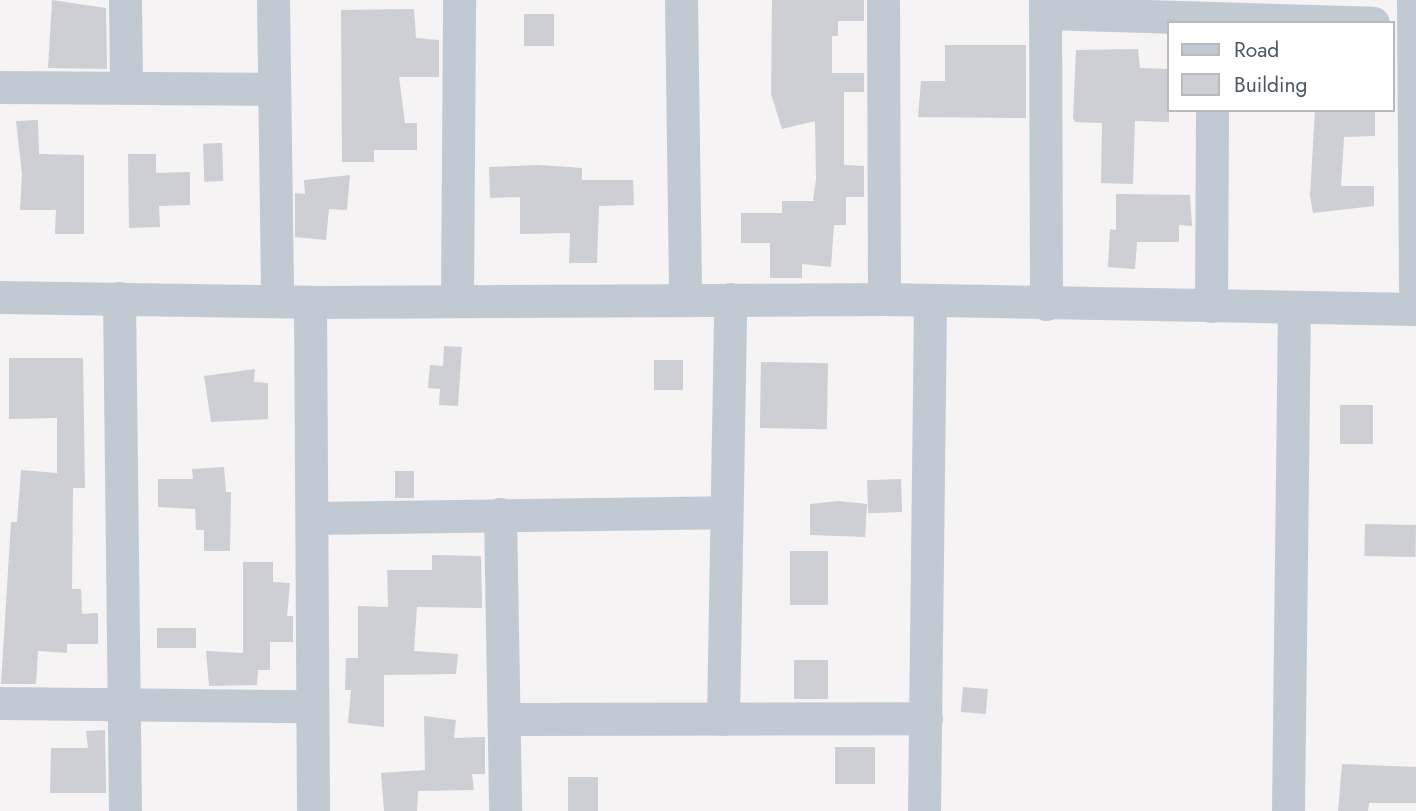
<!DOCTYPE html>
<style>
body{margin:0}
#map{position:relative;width:1416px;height:811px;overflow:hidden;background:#f5f3f3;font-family:Jost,sans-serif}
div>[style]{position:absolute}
.building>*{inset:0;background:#cdcfd5;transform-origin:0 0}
.minor>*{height:33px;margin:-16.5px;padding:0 16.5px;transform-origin:16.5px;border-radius:16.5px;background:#c1cad2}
span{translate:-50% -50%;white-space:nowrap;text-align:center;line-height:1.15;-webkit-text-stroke:5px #fff;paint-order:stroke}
.legend{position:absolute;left:1167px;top:21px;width:228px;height:91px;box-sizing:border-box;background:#fff;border:2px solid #b7bbc0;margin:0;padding:9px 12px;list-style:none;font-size:21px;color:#4a5661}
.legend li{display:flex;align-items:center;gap:14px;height:35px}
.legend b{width:35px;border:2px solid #b7bbc0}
</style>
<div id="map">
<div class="building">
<i style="clip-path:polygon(52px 0,106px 8px,107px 69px,48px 68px)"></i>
<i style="clip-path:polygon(772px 0,864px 0,864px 21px,838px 21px,838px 36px,832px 36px,832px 73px,864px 73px,864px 92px,844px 92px,844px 165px,864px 166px,864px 197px,846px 197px,846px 225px,834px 225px,831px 267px,802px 264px,802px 278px,770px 278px,770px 243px,741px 243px,741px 213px,782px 213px,782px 201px,813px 201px,816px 179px,815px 121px,782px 129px,771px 94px)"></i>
<i style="clip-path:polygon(414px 9px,416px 38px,439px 40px,439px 77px,399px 77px,405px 123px,417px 123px,417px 150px,374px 150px,374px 162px,342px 162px,341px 10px)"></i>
<i style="left:524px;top:14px;width:30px;height:32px"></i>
<i style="clip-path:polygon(945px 45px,1026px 45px,1026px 118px,918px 117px,921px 81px,945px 81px)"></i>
<i style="clip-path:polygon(1138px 49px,1140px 68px,1169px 69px,1169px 122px,1135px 121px,1133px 184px,1101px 183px,1102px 123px,1075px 122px,1073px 118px,1076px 50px)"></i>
<i style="clip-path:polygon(1315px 110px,1375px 110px,1375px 136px,1344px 137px,1341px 186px,1374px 186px,1374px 206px,1313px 213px,1310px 196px)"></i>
<i style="clip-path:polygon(38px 120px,39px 154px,84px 155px,84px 234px,55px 234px,56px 210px,20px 210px,22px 174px,16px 121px)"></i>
<i style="left:222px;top:143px;width:38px;height:19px;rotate:88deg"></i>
<i style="clip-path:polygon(128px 154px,156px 154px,156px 173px,190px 172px,190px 205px,159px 206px,160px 227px,129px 228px)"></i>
<i style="clip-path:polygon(538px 165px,582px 168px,582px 180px,633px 180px,634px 205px,599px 206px,597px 263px,569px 263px,570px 233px,520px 234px,520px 197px,490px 198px,489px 167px)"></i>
<i style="clip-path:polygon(350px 175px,347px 210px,329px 209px,326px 240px,295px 237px,295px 193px,305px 194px,304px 180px)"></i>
<i style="clip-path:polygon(1116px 194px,1190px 195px,1192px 226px,1179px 225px,1179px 242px,1137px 242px,1135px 269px,1108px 267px,1110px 229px,1116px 230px)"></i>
<i style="clip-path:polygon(444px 346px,462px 347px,458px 406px,439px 405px,440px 389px,428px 388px,430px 365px,443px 366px)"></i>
<i style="clip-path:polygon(9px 358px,83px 358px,85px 488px,73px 488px,72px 589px,81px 589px,82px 614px,98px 613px,98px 644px,67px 644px,67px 653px,38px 651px,36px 684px,1px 684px,11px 522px,17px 522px,21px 470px,57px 473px,57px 418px,9px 419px)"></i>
<i style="left:654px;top:360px;width:29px;height:30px"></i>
<i style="left:761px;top:362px;width:67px;height:66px;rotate:1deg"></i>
<i style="clip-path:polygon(255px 369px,254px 382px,268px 383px,268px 419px,211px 422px,204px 376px)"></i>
<i style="left:1340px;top:405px;width:33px;height:39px"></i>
<i style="clip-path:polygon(224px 467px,226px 492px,231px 492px,230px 551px,204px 551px,204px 530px,196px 530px,195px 509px,158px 507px,158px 479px,193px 479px,192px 469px)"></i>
<i style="left:395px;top:471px;width:19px;height:27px"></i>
<i style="left:901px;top:479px;width:33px;height:34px;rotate:88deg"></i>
<i style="clip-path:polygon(838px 501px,867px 504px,865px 537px,810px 535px,810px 504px)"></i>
<i style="left:1365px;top:524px;width:51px;height:32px;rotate:1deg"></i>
<i style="left:790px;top:551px;width:38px;height:54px"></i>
<i style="clip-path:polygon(432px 555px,481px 556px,482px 608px,417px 607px,414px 651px,458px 654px,456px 674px,384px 675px,384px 727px,348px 723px,351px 690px,345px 690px,346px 658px,358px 658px,358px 606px,388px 607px,387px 570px,432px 570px)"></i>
<i style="clip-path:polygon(243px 562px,273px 562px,273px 582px,290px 583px,287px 616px,293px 616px,293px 642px,270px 642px,270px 670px,258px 670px,257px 685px,209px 686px,206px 651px,243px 653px)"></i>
<i style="left:157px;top:628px;width:39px;height:20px"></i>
<i style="left:794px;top:660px;width:34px;height:39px"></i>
<i style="left:963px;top:687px;width:25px;height:25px;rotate:5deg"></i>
<i style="clip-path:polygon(424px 716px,456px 720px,454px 738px,485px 737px,485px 774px,472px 774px,474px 790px,418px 791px,417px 811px,384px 811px,381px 773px,425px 770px)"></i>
<i style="clip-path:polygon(105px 730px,106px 793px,50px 793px,51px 748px,88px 748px,86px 731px)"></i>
<i style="left:875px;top:747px;width:37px;height:40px;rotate:90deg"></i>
<i style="clip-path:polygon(1342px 764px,1416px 767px,1416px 803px,1369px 803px,1368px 811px,1338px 811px)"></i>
<i style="left:568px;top:777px;width:30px;height:34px"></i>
</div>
<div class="minor">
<i style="left:125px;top:0;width:88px;rotate:89.3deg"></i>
<i style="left:273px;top:0;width:301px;rotate:89.2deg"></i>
<i style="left:681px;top:0;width:297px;rotate:89.2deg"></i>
<i style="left:883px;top:0;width:299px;rotate:89.8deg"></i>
<i style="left:1045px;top:0;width:304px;rotate:89.8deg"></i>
<i style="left:1413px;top:0;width:309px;rotate:89.6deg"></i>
<i style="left:1045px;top:13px;width:328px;rotate:1.7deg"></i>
<i style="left:0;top:87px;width:274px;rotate:0.4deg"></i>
<i style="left:0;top:297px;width:310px;rotate:0.9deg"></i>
<i style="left:310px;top:302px;width:574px;rotate:-0.3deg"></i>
<i style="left:884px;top:299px;width:532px;rotate:1.08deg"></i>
<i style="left:119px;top:298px;width:513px;rotate:89.33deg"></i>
<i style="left:457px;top:300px;width:300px;rotate:-89.6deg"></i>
<i style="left:310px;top:302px;width:509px;rotate:89.66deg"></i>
<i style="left:1211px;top:306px;width:196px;rotate:-89.7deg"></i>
<i style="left:500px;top:514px;width:297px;rotate:89deg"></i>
<i style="left:313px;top:518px;width:412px;rotate:-0.8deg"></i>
<i style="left:0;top:703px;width:312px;rotate:0.6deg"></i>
<i style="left:504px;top:719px;width:422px;rotate:-0.1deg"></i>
<i style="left:723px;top:719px;width:420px;rotate:-89deg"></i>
<i style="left:924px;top:811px;width:509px;rotate:-89.32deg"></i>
<i style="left:1288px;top:811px;width:504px;rotate:-89.32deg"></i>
</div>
<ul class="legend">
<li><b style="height:9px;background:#c1cad2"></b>Road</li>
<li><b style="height:19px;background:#cdcfd5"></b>Building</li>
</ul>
</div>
